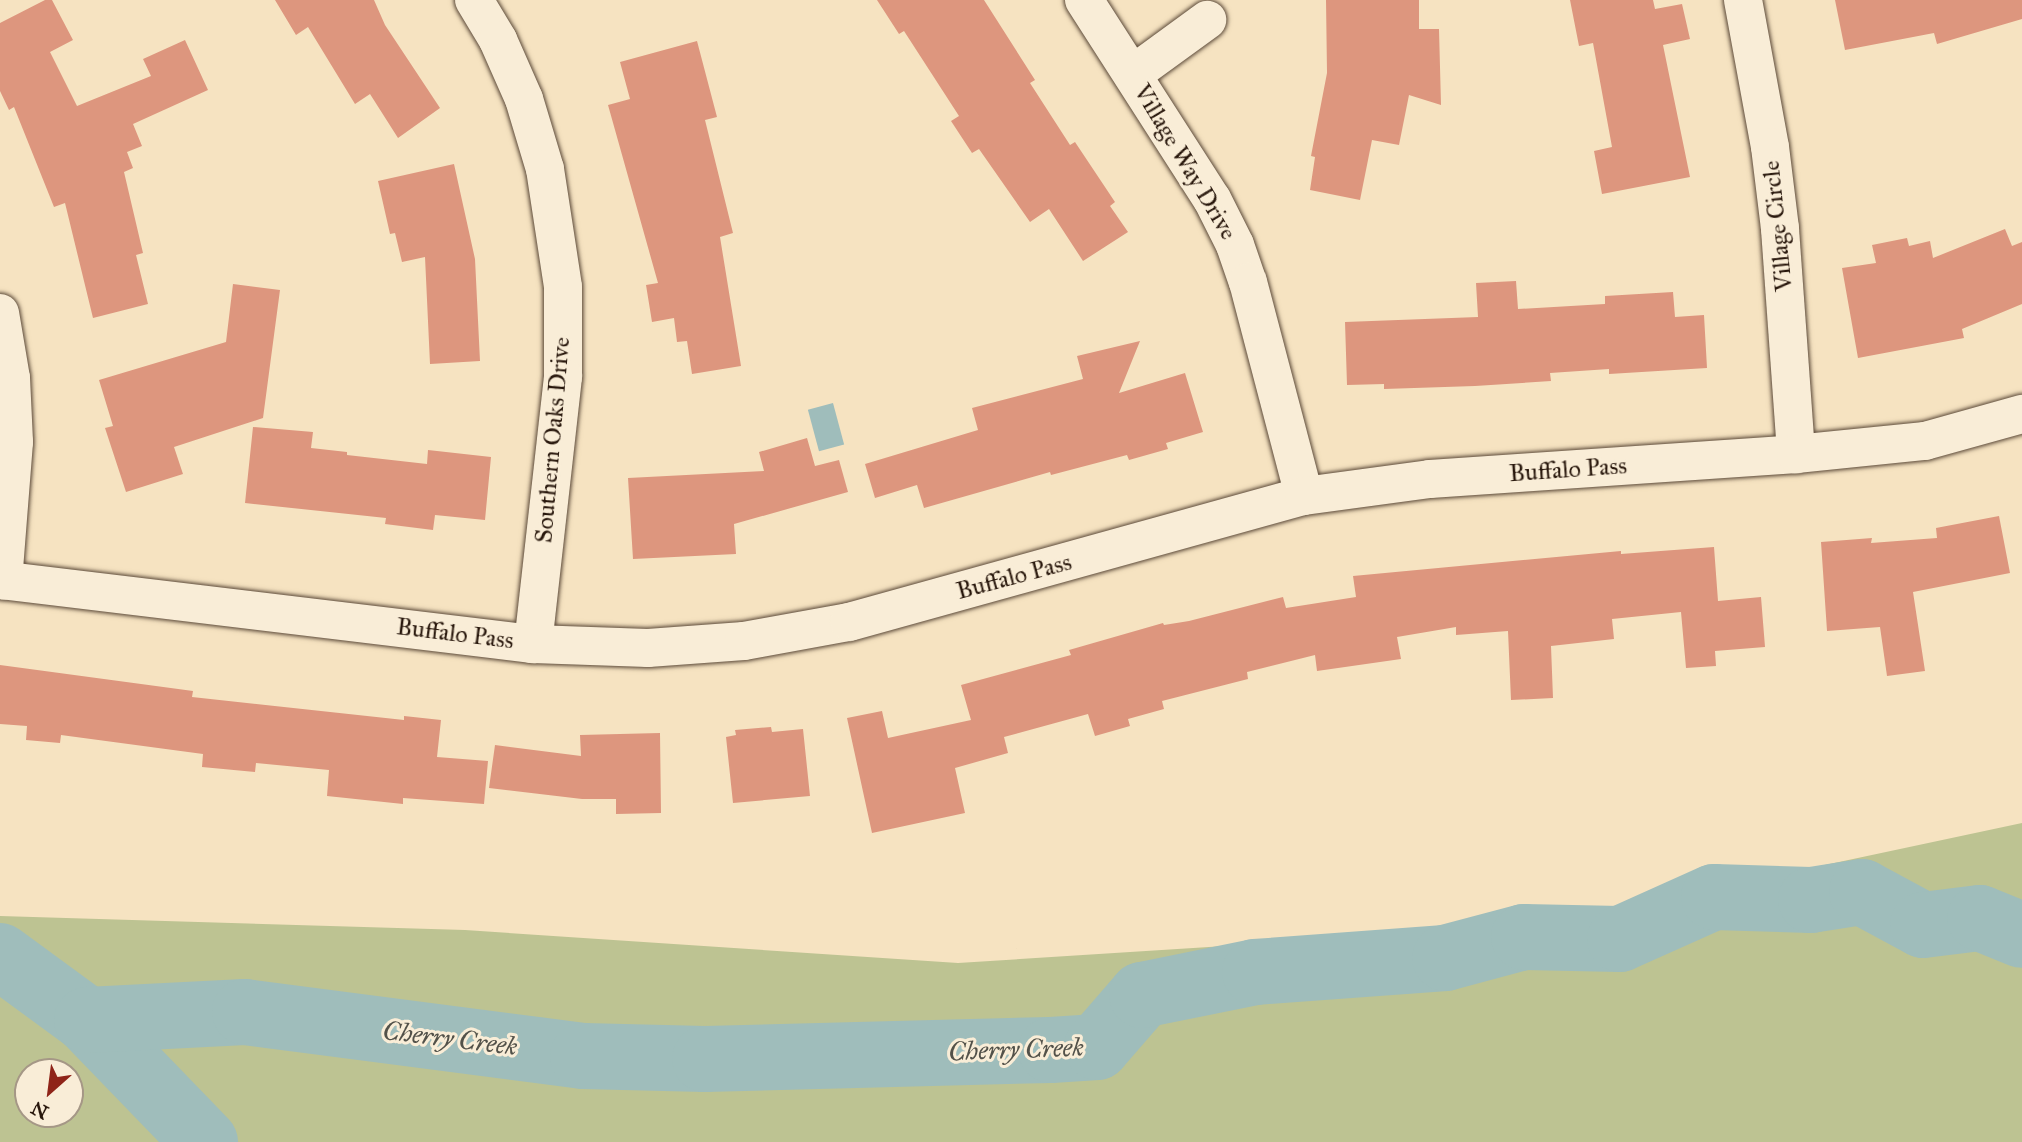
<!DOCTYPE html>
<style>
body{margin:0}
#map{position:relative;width:2022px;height:1142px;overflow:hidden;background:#f6e3c1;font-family:"IM FELL Great Primer",serif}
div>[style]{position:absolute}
.green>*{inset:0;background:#bdc392}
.water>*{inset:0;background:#9fbdbb;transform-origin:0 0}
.river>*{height:66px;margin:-33px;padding:0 33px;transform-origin:33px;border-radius:33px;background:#9fbdbb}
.building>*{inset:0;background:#dd967e}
.roads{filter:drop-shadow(0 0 2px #5c4a39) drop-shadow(0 0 2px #5c4a39)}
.street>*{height:38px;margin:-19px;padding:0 19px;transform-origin:19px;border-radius:19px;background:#f9edd7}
span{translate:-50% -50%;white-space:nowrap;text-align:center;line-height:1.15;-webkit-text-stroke:6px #f9edd7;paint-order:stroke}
.street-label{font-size:24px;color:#28170c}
.water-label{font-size:26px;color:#525149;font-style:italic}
.north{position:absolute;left:14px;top:1058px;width:70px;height:70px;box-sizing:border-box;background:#f9edd7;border:2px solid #a59786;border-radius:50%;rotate:208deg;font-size:19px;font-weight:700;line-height:28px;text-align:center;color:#28170c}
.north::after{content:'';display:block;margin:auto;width:24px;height:32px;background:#8f2418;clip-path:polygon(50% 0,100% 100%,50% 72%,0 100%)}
</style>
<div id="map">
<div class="green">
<i style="clip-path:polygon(evenodd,2022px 823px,2022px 1142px,0 1142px,0 916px,465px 930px,958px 963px,1539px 926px,2022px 823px,28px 1072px,70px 1072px,70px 1114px,28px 1114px,28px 1072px)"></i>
</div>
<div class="water">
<i style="left:833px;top:403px;width:43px;height:26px;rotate:75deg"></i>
</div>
<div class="river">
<i style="left:0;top:956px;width:108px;rotate:36.3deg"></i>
<i style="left:87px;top:1020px;width:170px;rotate:46deg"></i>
<i style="left:87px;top:1020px;width:158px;rotate:-2.9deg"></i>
<i style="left:245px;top:1012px;width:341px;rotate:7.4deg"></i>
<i style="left:583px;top:1056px;width:122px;rotate:1.4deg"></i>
<i style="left:705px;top:1059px;width:346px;rotate:-1.5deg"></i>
<i style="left:1051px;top:1050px;width:46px;rotate:-3.7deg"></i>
<i style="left:1097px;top:1047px;width:69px;rotate:-49.1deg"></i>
<i style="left:1142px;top:995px;width:115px;rotate:-11.5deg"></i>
<i style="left:1255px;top:972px;width:191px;rotate:-4.2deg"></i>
<i style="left:1445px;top:958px;width:82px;rotate:-14.9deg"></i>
<i style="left:1524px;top:937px;width:96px;rotate:1.2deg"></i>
<i style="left:1620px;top:939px;width:103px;rotate:-24.1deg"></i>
<i style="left:1714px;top:897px;width:97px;rotate:1.8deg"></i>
<i style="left:1811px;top:900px;width:52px;rotate:-8.9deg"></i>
<i style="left:1862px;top:892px;width:69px;rotate:28.4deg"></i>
<i style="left:1923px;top:925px;width:57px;rotate:-7deg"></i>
<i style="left:1980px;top:918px;width:45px;rotate:22deg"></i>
</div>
<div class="building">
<i style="clip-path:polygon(45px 0,52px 0,73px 40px,50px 52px,77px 106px,151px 76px,143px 59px,185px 40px,208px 90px,133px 124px,142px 146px,127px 152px,133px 168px,124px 172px,143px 253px,136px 255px,148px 304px,93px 318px,65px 203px,54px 207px,14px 107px,9px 110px,0 91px,0 23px)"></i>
<i style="clip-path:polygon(275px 0,374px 0,385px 25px,440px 108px,398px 138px,370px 94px,355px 104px,308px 27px,296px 35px)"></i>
<i style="clip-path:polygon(877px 0,984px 0,1035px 80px,1030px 83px,1070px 145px,1075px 142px,1115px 202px,1110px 206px,1128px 232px,1083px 261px,1049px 209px,1030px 222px,979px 149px,972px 153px,951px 121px,959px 116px,904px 31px,899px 34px)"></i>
<i style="clip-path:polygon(1326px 0,1419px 0,1419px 29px,1439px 29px,1441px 105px,1409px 95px,1399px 145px,1372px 140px,1360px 200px,1310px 190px,1315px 157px,1311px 156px,1327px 73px)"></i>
<i style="clip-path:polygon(1570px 0,1653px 0,1655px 9px,1682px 4px,1690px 39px,1663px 45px,1690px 177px,1602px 194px,1594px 151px,1612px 147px,1593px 43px,1579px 46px)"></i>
<i style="clip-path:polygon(1835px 0,2022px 0,2022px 19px,1937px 44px,1934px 33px,1845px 50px)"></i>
<i style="clip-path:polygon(697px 41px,717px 117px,705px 120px,733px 233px,720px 237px,741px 366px,692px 374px,687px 341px,677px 342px,674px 318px,652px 322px,646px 285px,658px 283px,608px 105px,630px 99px,620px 62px)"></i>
<i style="clip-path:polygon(454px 164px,475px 259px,480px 361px,430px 364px,425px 257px,402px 262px,395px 233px,390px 234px,378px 181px)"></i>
<i style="clip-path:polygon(2005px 229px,2012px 246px,2022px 242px,2022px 304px,1962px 329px,1964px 338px,1858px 358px,1842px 268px,1876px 263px,1872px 245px,1907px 238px,1909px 246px,1930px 241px,1933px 258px)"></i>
<i style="clip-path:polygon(1516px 281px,1518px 309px,1605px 304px,1605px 296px,1673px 292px,1675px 317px,1704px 315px,1707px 368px,1609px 374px,1609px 369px,1550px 373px,1551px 381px,1475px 386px,1384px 389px,1384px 384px,1347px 385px,1345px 322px,1478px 317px,1476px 283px)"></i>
<i style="clip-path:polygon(233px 284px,280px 290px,263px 418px,174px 447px,183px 474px,126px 492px,105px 428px,113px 426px,99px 380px,226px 342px)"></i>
<i style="clip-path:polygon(1140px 341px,1119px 393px,1185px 373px,1203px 432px,1166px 443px,1168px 449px,1129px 460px,1127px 455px,1051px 475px,1050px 472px,924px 508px,917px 485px,875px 498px,865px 464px,978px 430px,972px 408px,1083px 379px,1077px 356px)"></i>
<i style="clip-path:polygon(253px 427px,313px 432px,311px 448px,347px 452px,347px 455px,427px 464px,428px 450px,491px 457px,485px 520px,435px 515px,433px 530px,385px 524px,386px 518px,245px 503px)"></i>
<i style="clip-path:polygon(807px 438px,815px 466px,839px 460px,848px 492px,734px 524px,736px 554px,633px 559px,628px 478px,764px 471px,759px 452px)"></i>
<i style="clip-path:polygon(1999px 516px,2010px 573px,1913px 592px,1925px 671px,1887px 676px,1880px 627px,1827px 631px,1821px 542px,1872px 538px,1871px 543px,1937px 538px,1936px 528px)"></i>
<i style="clip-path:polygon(1714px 547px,1718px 601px,1761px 597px,1765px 647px,1715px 651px,1716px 666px,1686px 668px,1681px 612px,1612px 619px,1614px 639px,1551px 646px,1553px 698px,1511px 700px,1508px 631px,1456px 635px,1456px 627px,1397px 637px,1401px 659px,1317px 671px,1315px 655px,1247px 672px,1248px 679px,1162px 701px,1164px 709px,1128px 719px,1130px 726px,1095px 736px,1088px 714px,1004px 737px,1008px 753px,955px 768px,965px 813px,872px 833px,847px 718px,882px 711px,888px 738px,971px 720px,961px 685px,1071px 655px,1069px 650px,1163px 623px,1164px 625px,1189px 621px,1283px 597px,1286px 608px,1356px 597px,1353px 576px,1621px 551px,1621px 554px)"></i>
<i style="clip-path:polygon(0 665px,193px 691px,192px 697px,404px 720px,404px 716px,441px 720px,437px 757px,488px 761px,484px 804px,403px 798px,403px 804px,327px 796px,329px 770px,256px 763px,255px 772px,202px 767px,203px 754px,61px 735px,60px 743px,26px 740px,27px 726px,0 724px)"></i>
<i style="clip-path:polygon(771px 727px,772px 732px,803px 729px,810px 796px,733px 803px,726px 737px,736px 735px,735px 730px)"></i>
<i style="clip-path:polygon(660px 733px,661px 813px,616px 814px,616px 799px,582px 799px,489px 788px,495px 745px,581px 756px,580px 735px)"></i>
</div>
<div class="roads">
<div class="street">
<i style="left:474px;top:0;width:47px;rotate:59deg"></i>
<i style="left:498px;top:40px;width:64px;rotate:66.2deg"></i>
<i style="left:524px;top:99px;width:73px;rotate:73.3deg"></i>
<i style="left:545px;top:169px;width:119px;rotate:81.3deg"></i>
<i style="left:563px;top:287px;width:90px;rotate:90deg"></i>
<i style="left:563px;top:377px;width:269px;rotate:96.4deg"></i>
<i style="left:1084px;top:0;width:237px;rotate:57.3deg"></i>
<i style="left:1212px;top:199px;width:51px;rotate:63.4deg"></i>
<i style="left:1235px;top:245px;width:39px;rotate:71deg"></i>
<i style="left:1248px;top:282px;width:221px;rotate:75.3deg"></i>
<i style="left:1743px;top:0;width:149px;rotate:79.6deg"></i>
<i style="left:1770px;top:147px;width:83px;rotate:83deg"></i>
<i style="left:1780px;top:229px;width:226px;rotate:85.9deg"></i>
<i style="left:1133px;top:74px;width:92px;rotate:-36.1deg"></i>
<i style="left:0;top:313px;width:66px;rotate:80.4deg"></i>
<i style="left:11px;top:378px;width:64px;rotate:87.3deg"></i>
<i style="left:14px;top:442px;width:139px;rotate:94.5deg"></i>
<i style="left:0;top:580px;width:537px;rotate:6.85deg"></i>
<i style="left:533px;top:644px;width:115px;rotate:2deg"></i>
<i style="left:648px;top:648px;width:96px;rotate:-4.2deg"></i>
<i style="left:744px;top:641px;width:107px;rotate:-10.3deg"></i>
<i style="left:849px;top:622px;width:472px;rotate:-15.5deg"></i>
<i style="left:1304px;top:496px;width:127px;rotate:-7.7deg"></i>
<i style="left:1430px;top:479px;width:367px;rotate:-3.9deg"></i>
<i style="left:1796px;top:454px;width:130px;rotate:-5.8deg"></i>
<i style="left:1925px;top:441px;width:101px;rotate:-15.6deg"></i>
</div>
</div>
<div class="street-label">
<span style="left:1185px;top:162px;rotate:59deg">Village Way Drive</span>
<span style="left:1778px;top:226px;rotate:-96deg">Village Circle</span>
<span style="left:553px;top:440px;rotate:-85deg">Southern Oaks Drive</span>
<span style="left:1568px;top:470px;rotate:-4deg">Buffalo Pass</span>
<span style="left:1014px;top:577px;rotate:-15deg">Buffalo Pass</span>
<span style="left:455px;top:634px;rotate:7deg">Buffalo Pass</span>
</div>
<div class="water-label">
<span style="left:450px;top:1039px;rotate:7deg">Cherry Creek</span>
<span style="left:1016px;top:1050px;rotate:-2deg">Cherry Creek</span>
</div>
<div class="north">N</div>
</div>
